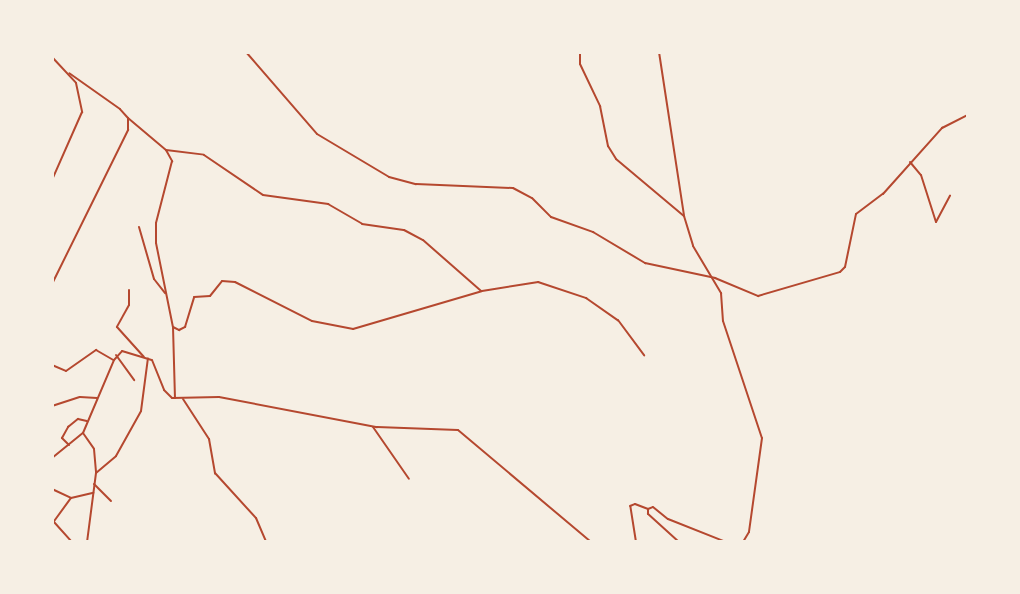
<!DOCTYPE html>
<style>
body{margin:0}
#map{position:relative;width:1020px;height:594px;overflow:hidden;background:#f6efe4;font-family:Manrope,sans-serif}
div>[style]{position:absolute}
.minor>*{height:2px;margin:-1px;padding:0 1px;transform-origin:1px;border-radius:1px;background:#b5482f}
.tertiary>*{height:2px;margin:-1px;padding:0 1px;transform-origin:1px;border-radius:1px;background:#b5482f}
span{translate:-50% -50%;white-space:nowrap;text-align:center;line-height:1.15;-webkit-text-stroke:6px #f6efe4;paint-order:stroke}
.frame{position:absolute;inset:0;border:54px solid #f6efe4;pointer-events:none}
</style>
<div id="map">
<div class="minor">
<i style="left:246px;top:52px;width:108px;rotate:49.1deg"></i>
<i style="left:317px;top:134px;width:84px;rotate:30.8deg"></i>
<i style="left:389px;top:177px;width:28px;rotate:15deg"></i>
<i style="left:416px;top:184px;width:97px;rotate:2.4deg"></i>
<i style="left:513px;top:188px;width:21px;rotate:28deg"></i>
<i style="left:532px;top:198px;width:27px;rotate:45deg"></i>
<i style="left:551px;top:217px;width:45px;rotate:19.7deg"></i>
<i style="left:593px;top:232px;width:61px;rotate:30.8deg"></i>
<i style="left:645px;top:263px;width:72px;rotate:12.1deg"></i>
<i style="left:715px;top:278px;width:47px;rotate:22.7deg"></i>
<i style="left:758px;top:296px;width:85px;rotate:-16.3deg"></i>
<i style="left:840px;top:272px;width:7px;rotate:-45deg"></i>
<i style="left:845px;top:267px;width:54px;rotate:-78.3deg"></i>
<i style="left:856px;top:214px;width:34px;rotate:-37deg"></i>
<i style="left:883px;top:194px;width:89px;rotate:-48.2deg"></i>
<i style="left:942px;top:128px;width:29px;rotate:-27deg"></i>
<i style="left:128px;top:118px;width:50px;rotate:40.1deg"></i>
<i style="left:166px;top:150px;width:13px;rotate:61deg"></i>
<i style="left:172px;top:161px;width:64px;rotate:104.5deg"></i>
<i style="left:156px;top:223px;width:20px;rotate:90deg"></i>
<i style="left:156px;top:243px;width:86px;rotate:78.6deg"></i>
<i style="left:173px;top:327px;width:71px;rotate:88.4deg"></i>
<i style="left:166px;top:150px;width:38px;rotate:7deg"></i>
<i style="left:204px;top:155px;width:71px;rotate:34.1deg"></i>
<i style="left:263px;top:195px;width:66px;rotate:7.9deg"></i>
<i style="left:328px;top:204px;width:39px;rotate:30deg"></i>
<i style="left:362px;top:224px;width:42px;rotate:8.1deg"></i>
<i style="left:404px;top:230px;width:21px;rotate:28deg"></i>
<i style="left:423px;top:240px;width:77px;rotate:41.3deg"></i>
<i style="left:910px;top:162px;width:17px;rotate:50deg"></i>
<i style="left:921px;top:175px;width:49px;rotate:72.3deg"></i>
<i style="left:936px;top:222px;width:30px;rotate:-62deg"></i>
<i style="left:139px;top:227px;width:54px;rotate:73.9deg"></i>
<i style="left:154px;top:279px;width:18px;rotate:52deg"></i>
<i style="left:52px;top:284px;width:172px;rotate:-63.7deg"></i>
<i style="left:128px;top:130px;width:12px;rotate:-90deg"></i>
<i style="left:128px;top:118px;width:12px;rotate:-132deg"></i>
<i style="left:120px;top:109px;width:62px;rotate:-144.8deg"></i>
<i style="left:129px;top:290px;width:15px;rotate:90deg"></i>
<i style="left:129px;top:305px;width:25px;rotate:119deg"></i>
<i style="left:117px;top:327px;width:40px;rotate:48deg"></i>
<i style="left:173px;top:327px;width:7px;rotate:27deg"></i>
<i style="left:179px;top:330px;width:7px;rotate:-27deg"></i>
<i style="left:185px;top:327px;width:31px;rotate:-73deg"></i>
<i style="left:194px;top:297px;width:16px;rotate:-4deg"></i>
<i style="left:210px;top:296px;width:19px;rotate:-51deg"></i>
<i style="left:222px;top:281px;width:13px;rotate:4deg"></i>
<i style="left:235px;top:282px;width:86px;rotate:26.9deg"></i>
<i style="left:312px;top:321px;width:42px;rotate:11deg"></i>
<i style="left:353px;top:329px;width:134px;rotate:-16.4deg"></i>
<i style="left:482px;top:291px;width:57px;rotate:-9.1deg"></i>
<i style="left:538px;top:282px;width:51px;rotate:18.4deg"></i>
<i style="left:586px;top:298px;width:39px;rotate:35deg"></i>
<i style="left:618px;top:320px;width:44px;rotate:53.4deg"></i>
<i style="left:116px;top:355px;width:31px;rotate:54deg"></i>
<i style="left:52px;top:365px;width:15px;rotate:23deg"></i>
<i style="left:66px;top:371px;width:37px;rotate:-35deg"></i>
<i style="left:96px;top:350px;width:20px;rotate:30deg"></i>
<i style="left:183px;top:399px;width:48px;rotate:57deg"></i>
<i style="left:209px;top:439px;width:35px;rotate:80deg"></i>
<i style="left:215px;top:473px;width:61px;rotate:47.7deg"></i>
<i style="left:256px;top:518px;width:26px;rotate:67deg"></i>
<i style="left:52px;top:406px;width:29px;rotate:-18deg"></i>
<i style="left:80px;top:397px;width:17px;rotate:3deg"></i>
<i style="left:373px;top:427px;width:63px;rotate:55.3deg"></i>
<i style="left:83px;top:433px;width:19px;rotate:55deg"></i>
<i style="left:94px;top:449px;width:24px;rotate:85deg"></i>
<i style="left:96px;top:473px;width:70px;rotate:97.4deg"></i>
<i style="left:69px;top:445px;width:10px;rotate:-135deg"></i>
<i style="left:62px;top:438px;width:13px;rotate:-61deg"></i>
<i style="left:68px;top:427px;width:13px;rotate:-39deg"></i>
<i style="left:78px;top:419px;width:9px;rotate:13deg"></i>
<i style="left:52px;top:458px;width:40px;rotate:-39deg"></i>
<i style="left:83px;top:433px;width:79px;rotate:-67deg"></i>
<i style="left:114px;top:360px;width:12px;rotate:-48deg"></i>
<i style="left:122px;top:351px;width:31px;rotate:17deg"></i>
<i style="left:152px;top:360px;width:32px;rotate:68deg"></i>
<i style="left:164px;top:390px;width:11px;rotate:45deg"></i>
<i style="left:172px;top:398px;width:47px;rotate:-1.2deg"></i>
<i style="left:219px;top:397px;width:161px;rotate:10.8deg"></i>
<i style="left:377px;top:427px;width:81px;rotate:2.1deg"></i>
<i style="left:458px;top:430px;width:174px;rotate:40.1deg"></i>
<i style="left:96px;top:473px;width:26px;rotate:-40deg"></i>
<i style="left:116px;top:456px;width:51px;rotate:-60.9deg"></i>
<i style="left:141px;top:411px;width:53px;rotate:-82.5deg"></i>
<i style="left:94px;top:484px;width:24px;rotate:45deg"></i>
<i style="left:52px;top:489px;width:21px;rotate:25deg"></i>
<i style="left:54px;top:522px;width:27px;rotate:48deg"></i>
<i style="left:52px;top:524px;width:32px;rotate:-54deg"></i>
<i style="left:71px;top:498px;width:23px;rotate:-13deg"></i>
<i style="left:636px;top:542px;width:36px;rotate:-99deg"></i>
<i style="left:630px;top:506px;width:5px;rotate:-22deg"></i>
<i style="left:635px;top:504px;width:14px;rotate:21deg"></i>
</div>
<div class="tertiary">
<i style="left:580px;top:52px;width:12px;rotate:90deg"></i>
<i style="left:580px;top:64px;width:47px;rotate:64.5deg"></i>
<i style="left:600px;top:106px;width:41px;rotate:78.7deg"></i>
<i style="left:608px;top:146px;width:15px;rotate:58deg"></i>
<i style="left:616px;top:159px;width:89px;rotate:40deg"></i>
<i style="left:684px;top:216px;width:31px;rotate:73deg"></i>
<i style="left:693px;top:246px;width:55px;rotate:59.2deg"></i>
<i style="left:721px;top:293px;width:28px;rotate:86deg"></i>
<i style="left:723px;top:321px;width:123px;rotate:71.6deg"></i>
<i style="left:762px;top:438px;width:95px;rotate:97.9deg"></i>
<i style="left:749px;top:532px;width:12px;rotate:121deg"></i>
<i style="left:659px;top:52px;width:165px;rotate:81.3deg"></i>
<i style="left:52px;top:57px;width:35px;rotate:47deg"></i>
<i style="left:76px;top:83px;width:30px;rotate:78deg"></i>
<i style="left:82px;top:112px;width:74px;rotate:113.8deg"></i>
<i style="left:679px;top:542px;width:42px;rotate:-137.9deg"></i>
<i style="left:648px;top:514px;width:5px;rotate:-90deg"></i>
<i style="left:648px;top:509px;width:5px;rotate:-22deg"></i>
<i style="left:653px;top:507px;width:19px;rotate:39deg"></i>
<i style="left:668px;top:519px;width:62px;rotate:21.6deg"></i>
</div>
<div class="frame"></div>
</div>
